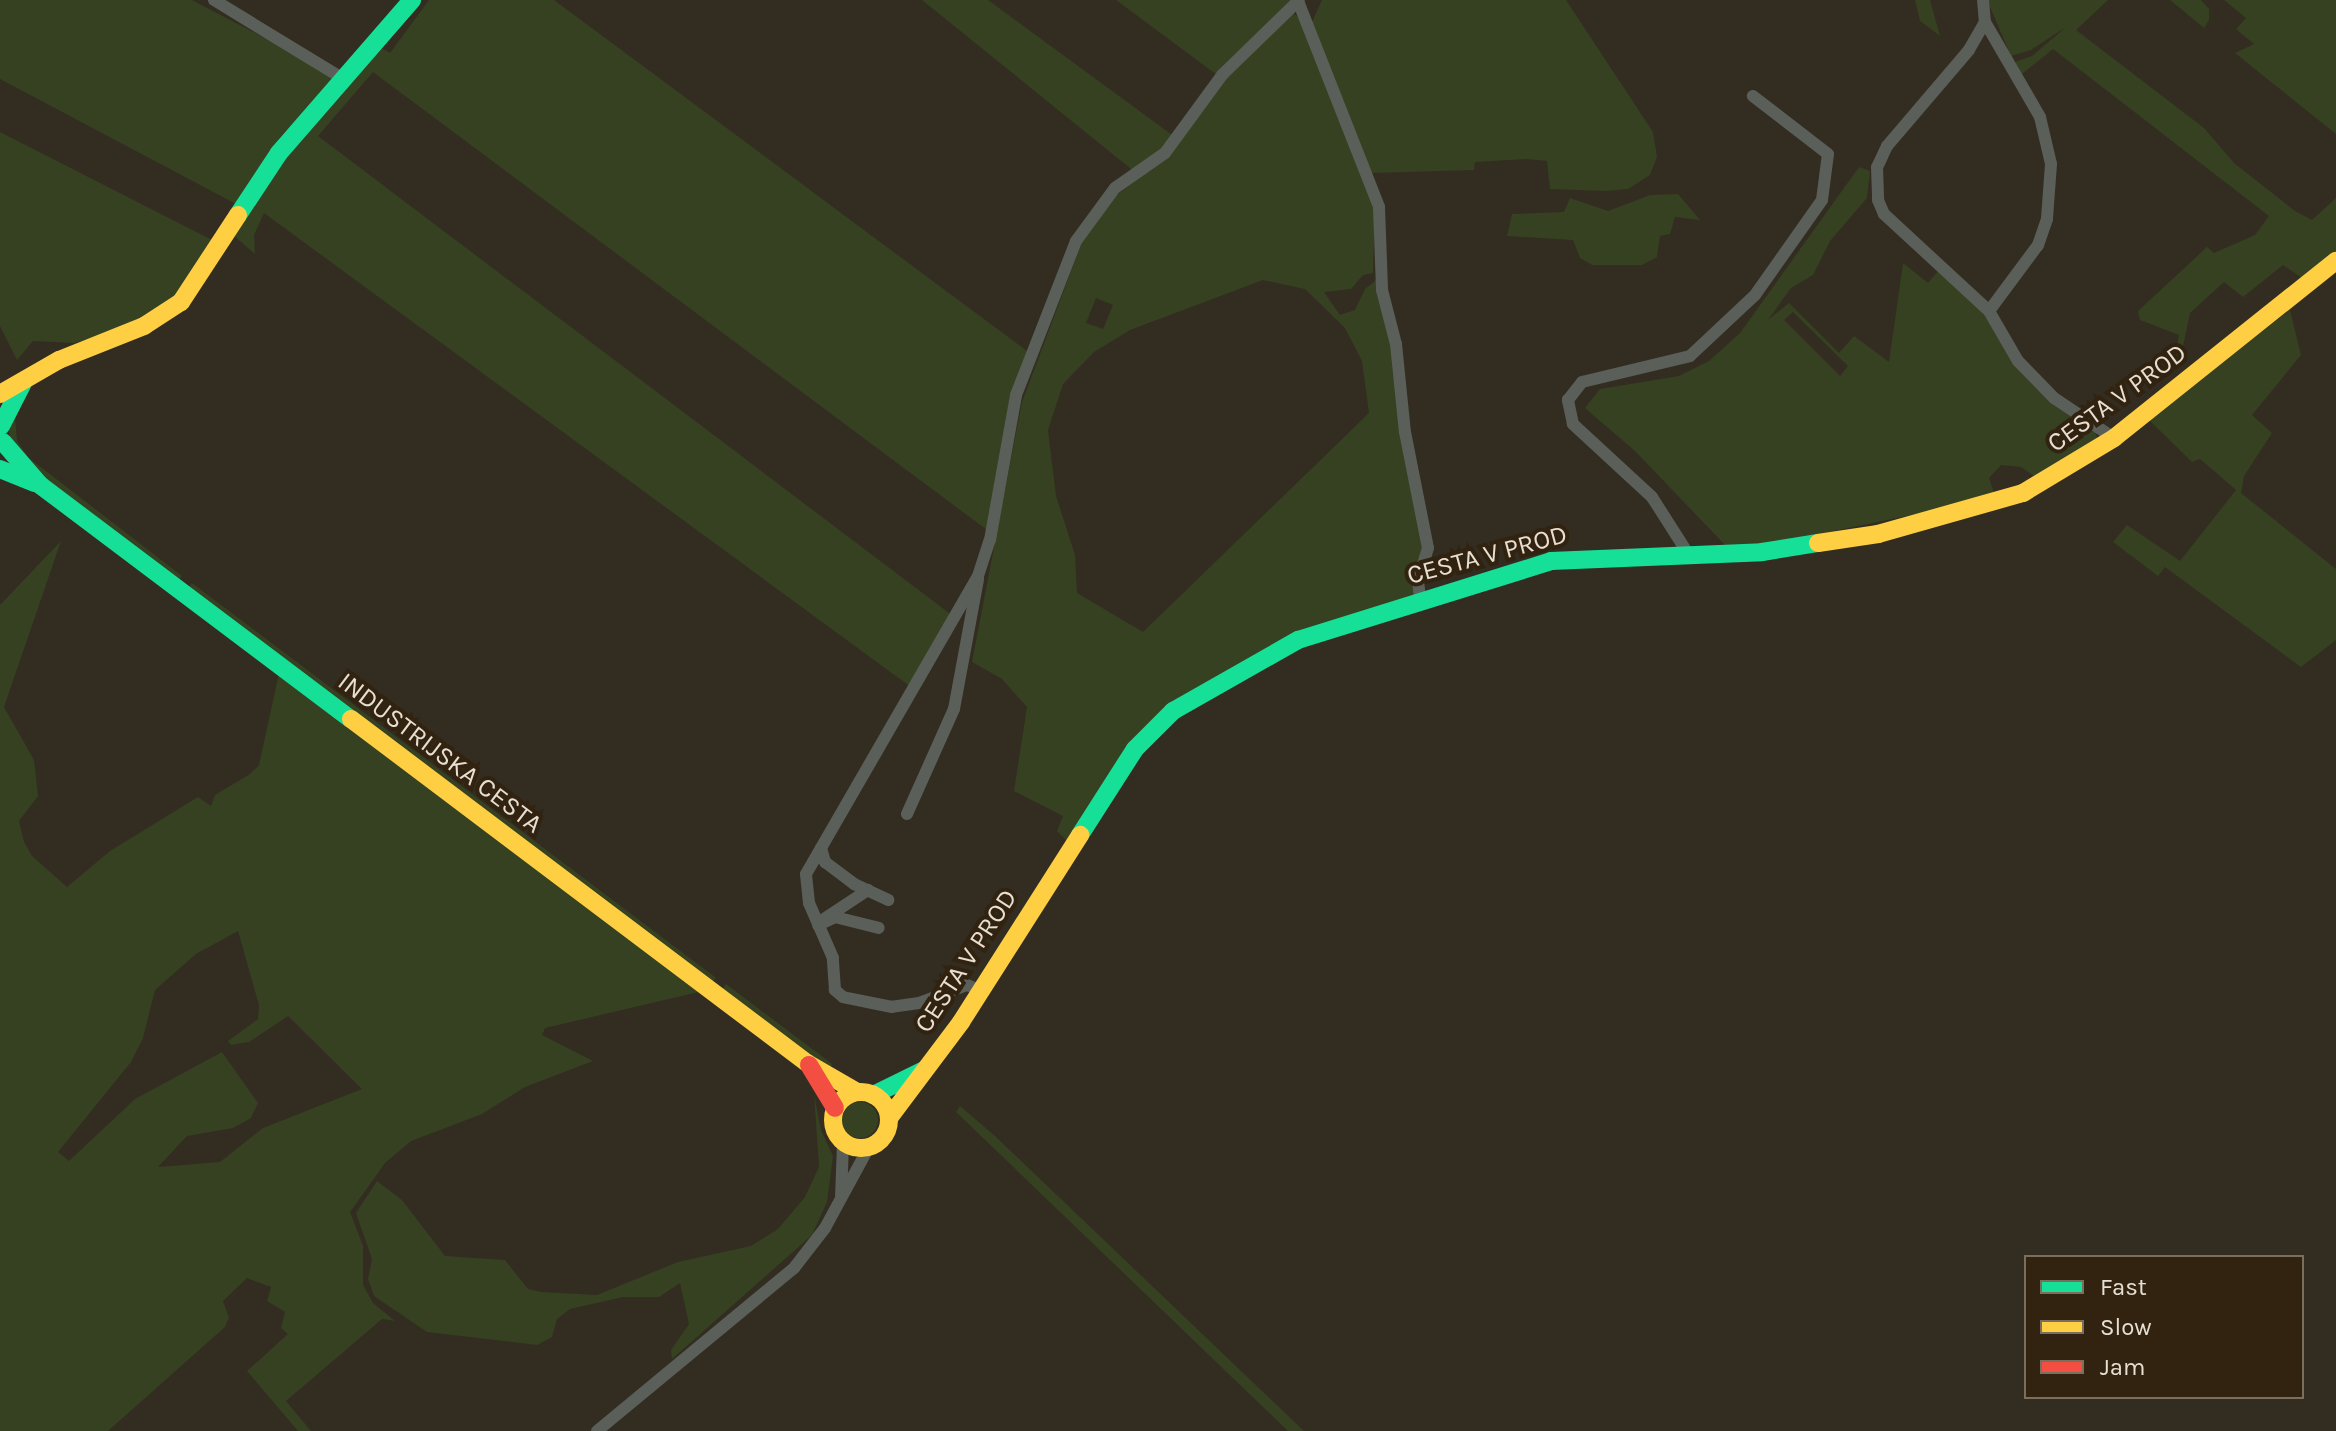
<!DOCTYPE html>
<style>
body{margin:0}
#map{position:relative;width:2336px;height:1431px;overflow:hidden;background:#332c21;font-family:Karla,sans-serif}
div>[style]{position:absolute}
.green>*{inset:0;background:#364121;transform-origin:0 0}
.round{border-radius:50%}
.street>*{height:12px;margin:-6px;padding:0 6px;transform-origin:6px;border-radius:6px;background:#5a5f59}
.fast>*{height:18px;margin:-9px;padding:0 9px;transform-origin:9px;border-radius:9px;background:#16e098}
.slow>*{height:18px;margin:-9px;padding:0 9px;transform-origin:9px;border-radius:9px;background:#ffcf43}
.slow>.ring{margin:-9px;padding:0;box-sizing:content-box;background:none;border:18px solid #ffcf43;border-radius:50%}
.jam>*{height:18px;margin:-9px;padding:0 9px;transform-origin:9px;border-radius:9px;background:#f24e42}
span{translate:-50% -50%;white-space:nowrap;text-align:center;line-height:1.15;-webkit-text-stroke:8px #31230f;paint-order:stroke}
.street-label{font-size:26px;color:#e8dfd3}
.legend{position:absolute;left:2024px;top:1255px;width:280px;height:144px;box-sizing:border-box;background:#31230f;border:2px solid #7a6e5d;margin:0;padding:10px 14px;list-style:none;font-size:24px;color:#e8dfd3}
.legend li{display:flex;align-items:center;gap:16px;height:40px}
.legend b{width:40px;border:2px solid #7a6e5d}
</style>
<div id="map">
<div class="green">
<i style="clip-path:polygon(0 0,192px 0,326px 70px,333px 81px,281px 136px,236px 204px,0 79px)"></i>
<i style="clip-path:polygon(429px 0,554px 0,1031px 354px,991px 533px,373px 72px,318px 136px,957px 619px,915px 690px,264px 213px,254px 235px,255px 254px,233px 235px,262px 187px,381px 48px,390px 53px)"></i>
<i style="clip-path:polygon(922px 0,988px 0,1175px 137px,1136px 173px)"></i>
<i style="clip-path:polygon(1116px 0,1291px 0,1217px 75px)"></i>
<i style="clip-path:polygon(1322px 0,1566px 0,1653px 132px,1657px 157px,1650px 175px,1628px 189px,1605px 191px,1550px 189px,1547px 161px,1527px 159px,1475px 162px,1474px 170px,1371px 173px,1312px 22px)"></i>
<i style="clip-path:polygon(1915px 0,1930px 0,1940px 36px,1920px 21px)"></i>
<i style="clip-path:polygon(1987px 0,2108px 0,2076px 30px,2204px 128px,2234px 163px,2295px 211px,2312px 220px,2336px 198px,2336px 252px,2302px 278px,2283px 265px,2243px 297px,2224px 282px,2190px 313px,2181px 356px,2175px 358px,2179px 335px,2140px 320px,2138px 311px,2207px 247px,2214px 253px,2255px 235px,2269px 216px,2053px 49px,2022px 74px,2015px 62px,2032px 56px,2066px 27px,2031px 50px,2011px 56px)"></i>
<i style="clip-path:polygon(2170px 0,2201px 0,2209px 9px,2209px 20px,2204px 28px)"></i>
<i style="clip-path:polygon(2224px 0,2336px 0,2336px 134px,2235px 53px,2254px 44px,2236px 29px,2246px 18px)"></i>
<i style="clip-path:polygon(evenodd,1293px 13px,1300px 18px,1375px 207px,1373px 273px,1363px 275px,1351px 289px,1324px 292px,1340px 315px,1355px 310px,1365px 289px,1376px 280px,1387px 313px,1429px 536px,1413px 595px,1176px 702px,1067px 841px,1057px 831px,1063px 816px,1014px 791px,1027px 707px,1002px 679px,972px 662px,1022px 402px,1082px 242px,1113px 198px,1158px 164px,1212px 92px,1293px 13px,1263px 280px,1305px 289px,1345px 328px,1362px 361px,1369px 413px,1143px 632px,1077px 593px,1075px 555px,1056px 496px,1048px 430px,1063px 384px,1094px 352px,1130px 330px,1263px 280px,1293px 13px,1096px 298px,1113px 305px,1103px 329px,1086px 323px,1096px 298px)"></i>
<i style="clip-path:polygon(0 132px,216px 242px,180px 295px,126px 328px,74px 343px,33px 341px,17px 360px,0 326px)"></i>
<i style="clip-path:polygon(evenodd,1859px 167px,1870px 171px,1867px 198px,1830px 241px,1813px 275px,1791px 288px,1768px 320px,1789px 303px,1839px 353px,1854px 336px,1889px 362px,1903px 263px,1928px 283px,1940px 269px,1970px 297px,2052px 401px,2095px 432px,2098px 440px,2035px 477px,2021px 467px,2001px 465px,1989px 478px,1994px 493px,1945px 508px,1776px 543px,1725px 545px,1635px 451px,1585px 408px,1600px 389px,1679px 376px,1709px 361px,1740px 333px,1859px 167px,1793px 312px,1848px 366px,1840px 376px,1784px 320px,1793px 312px)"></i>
<i style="clip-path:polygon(1678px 194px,1700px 220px,1675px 217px,1670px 234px,1660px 236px,1657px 257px,1642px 265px,1592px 265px,1580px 258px,1573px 240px,1507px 236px,1512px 214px,1564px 212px,1570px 198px,1608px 211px,1650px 195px)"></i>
<i style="clip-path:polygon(2290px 310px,2301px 355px,2252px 415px,2272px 433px,2244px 476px,2241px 493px,2336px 569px,2336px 640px,2301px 667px,2165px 567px,2158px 576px,2113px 542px,2127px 525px,2180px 561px,2236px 490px,2200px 459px,2192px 462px,2148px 419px)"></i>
<i style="clip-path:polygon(15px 417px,17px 441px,29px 458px,182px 576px,178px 581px,48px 483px,11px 443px,8px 426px)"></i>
<i style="clip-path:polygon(evenodd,61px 541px,4px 707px,34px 760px,38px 796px,19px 821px,24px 842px,32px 856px,67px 887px,110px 851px,198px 797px,211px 806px,215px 795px,250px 774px,259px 765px,279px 673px,703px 991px,545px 1028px,542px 1035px,593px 1061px,525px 1087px,482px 1114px,411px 1141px,385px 1163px,350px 1212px,363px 1246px,363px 1285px,373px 1303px,395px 1321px,382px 1319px,286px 1401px,311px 1431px,298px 1431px,247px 1371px,288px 1334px,281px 1328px,285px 1312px,267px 1301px,271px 1287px,247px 1278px,223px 1301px,229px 1318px,225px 1327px,108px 1431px,0 1431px,0 605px,61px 541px,238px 931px,259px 1005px,258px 1019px,228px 1041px,231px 1045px,249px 1042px,288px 1016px,362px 1089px,263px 1128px,220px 1162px,158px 1167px,187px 1136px,233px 1128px,251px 1118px,258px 1103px,222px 1052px,135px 1099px,69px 1161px,58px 1152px,131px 1062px,143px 1038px,155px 990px,196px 954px,238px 931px)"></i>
<i style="left:192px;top:583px;width:656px;height:6px;rotate:37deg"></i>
<i style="left:726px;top:984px;width:133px;height:6px;rotate:37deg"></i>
<i style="clip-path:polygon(814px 1094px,821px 1130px,833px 1156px,827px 1202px,812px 1235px,672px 1359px,671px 1350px,689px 1324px,680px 1283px,659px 1297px,623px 1297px,570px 1309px,557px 1319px,552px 1337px,537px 1345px,427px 1332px,374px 1296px,368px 1279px,372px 1259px,356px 1213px,377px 1181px,402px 1200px,445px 1256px,505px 1260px,528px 1289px,541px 1292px,597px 1295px,678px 1262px,751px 1246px,778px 1229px,805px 1197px,819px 1167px)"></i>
<i class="round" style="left:842px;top:1102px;width:36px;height:36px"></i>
<i style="clip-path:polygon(960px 1106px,995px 1136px,1304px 1431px,1288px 1431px,956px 1112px)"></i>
</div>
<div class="street">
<i style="left:214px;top:0;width:153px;rotate:31.4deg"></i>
<i style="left:1983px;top:0;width:22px;rotate:85deg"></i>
<i style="left:1985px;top:22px;width:32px;rotate:120deg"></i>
<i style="left:1969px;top:50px;width:126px;rotate:130.5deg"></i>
<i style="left:1887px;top:146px;width:23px;rotate:115deg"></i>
<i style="left:1877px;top:167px;width:33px;rotate:88deg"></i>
<i style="left:1878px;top:200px;width:15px;rotate:67deg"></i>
<i style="left:1884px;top:214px;width:143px;rotate:42.7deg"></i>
<i style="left:1989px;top:311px;width:58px;rotate:59.9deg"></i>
<i style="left:2018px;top:361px;width:52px;rotate:45.8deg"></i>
<i style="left:2054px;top:398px;width:72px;rotate:33.7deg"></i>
<i style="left:1298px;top:1px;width:221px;rotate:68.5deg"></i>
<i style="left:1379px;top:207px;width:83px;rotate:87.9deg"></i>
<i style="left:1382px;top:290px;width:56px;rotate:75.5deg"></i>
<i style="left:1396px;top:344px;width:88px;rotate:84.2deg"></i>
<i style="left:1405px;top:432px;width:118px;rotate:78.8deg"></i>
<i style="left:1428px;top:548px;width:34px;rotate:107deg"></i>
<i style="left:1418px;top:580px;width:19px;rotate:84deg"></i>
<i style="left:1985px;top:22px;width:110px;rotate:59.9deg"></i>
<i style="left:2040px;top:117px;width:48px;rotate:76.8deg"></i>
<i style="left:2051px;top:164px;width:55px;rotate:94.2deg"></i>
<i style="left:2047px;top:219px;width:28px;rotate:109deg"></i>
<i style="left:2038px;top:245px;width:82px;rotate:126.6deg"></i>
<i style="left:1687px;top:552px;width:65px;rotate:-122.5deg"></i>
<i style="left:1652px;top:497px;width:108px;rotate:-137.3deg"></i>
<i style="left:1573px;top:424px;width:25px;rotate:-102deg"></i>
<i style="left:1568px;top:400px;width:23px;rotate:-52deg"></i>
<i style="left:1582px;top:382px;width:111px;rotate:-13.5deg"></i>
<i style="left:1690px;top:356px;width:89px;rotate:-43.2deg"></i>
<i style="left:1755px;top:295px;width:116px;rotate:-54.8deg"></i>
<i style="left:1822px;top:200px;width:46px;rotate:-82.6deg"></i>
<i style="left:1828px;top:154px;width:95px;rotate:-142.3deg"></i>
<i style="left:907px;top:814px;width:115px;rotate:-65.9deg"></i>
<i style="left:954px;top:709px;width:132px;rotate:-79.5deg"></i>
<i style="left:821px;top:848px;width:15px;rotate:74deg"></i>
<i style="left:825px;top:862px;width:36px;rotate:37deg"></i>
<i style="left:854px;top:884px;width:38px;rotate:25deg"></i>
<i style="left:824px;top:919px;width:53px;rotate:-33.4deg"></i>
<i style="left:818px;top:925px;width:19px;rotate:-25deg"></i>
<i style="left:835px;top:917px;width:45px;rotate:14deg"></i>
<i style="left:980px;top:990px;width:14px;rotate:-159deg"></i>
<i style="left:967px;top:985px;width:51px;rotate:159.4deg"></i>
<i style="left:919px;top:1003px;width:27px;rotate:172deg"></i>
<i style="left:892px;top:1007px;width:50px;rotate:-168.5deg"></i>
<i style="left:843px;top:997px;width:11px;rotate:-139deg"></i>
<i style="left:835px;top:990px;width:32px;rotate:-94deg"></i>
<i style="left:833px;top:958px;width:60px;rotate:-113.6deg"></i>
<i style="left:809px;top:903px;width:29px;rotate:-96deg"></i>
<i style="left:806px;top:874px;width:344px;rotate:-60deg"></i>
<i style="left:978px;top:576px;width:38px;rotate:-72deg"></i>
<i style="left:990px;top:540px;width:147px;rotate:-79.8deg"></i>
<i style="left:1016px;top:395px;width:165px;rotate:-68.7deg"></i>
<i style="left:1076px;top:241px;width:66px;rotate:-53.7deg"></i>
<i style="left:1115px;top:188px;width:61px;rotate:-35deg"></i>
<i style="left:1165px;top:153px;width:97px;rotate:-53.8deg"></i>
<i style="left:1222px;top:75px;width:107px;rotate:-44.2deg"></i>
<i style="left:841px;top:1198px;width:55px;rotate:-87.9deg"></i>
<i style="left:597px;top:1431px;width:256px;rotate:-39.6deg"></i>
<i style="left:794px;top:1268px;width:51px;rotate:-52.2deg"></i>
<i style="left:825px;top:1228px;width:92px;rotate:-61.5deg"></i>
</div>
<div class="fast">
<i style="left:238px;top:215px;width:74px;rotate:-56.5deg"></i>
<i style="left:279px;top:153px;width:203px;rotate:-49deg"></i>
<i style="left:1px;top:426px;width:48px;rotate:-62.9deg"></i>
<i style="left:3px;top:442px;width:57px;rotate:49.3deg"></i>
<i style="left:40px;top:485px;width:389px;rotate:37deg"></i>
<i style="left:0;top:469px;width:37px;rotate:22deg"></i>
<i style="left:1080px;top:835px;width:102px;rotate:-57.4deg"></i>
<i style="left:1135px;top:749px;width:54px;rotate:-45deg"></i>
<i style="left:1173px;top:711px;width:144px;rotate:-29.6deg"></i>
<i style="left:1298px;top:640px;width:265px;rotate:-17.3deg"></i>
<i style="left:1551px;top:561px;width:211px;rotate:-2.4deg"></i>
<i style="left:1762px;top:552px;width:57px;rotate:-9.1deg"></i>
<i style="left:873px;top:1095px;width:55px;rotate:-26.1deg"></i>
</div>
<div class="slow">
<i style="left:0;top:394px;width:68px;rotate:-30deg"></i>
<i style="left:59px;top:360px;width:92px;rotate:-21.8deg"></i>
<i style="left:144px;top:326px;width:44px;rotate:-33deg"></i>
<i style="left:181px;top:302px;width:104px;rotate:-56.8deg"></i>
<i style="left:1818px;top:543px;width:61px;rotate:-8.5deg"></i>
<i style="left:1878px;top:534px;width:151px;rotate:-15.8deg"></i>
<i style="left:2023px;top:493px;width:106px;rotate:-31.1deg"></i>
<i style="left:2114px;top:438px;width:284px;rotate:-38.6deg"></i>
<i style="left:351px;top:719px;width:571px;rotate:37.03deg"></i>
<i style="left:807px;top:1063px;width:58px;rotate:30.1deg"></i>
<i class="ring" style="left:833px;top:1092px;width:38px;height:38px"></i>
<i style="left:889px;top:1118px;width:120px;rotate:-53.1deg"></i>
<i style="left:961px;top:1022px;width:222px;rotate:-57.5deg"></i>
</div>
<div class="jam">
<i style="left:809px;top:1065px;width:50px;rotate:58.8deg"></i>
</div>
<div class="street-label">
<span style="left:2117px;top:398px;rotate:-36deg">CESTA V PROD</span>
<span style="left:1487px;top:555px;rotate:-15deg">CESTA V PROD</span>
<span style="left:440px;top:753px;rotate:37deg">INDUSTRIJSKA CESTA</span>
<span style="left:966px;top:961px;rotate:-57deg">CESTA V PROD</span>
</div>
<ul class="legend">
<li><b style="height:10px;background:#16e098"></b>Fast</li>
<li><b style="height:10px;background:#ffcf43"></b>Slow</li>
<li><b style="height:10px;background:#f24e42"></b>Jam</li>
</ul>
</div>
